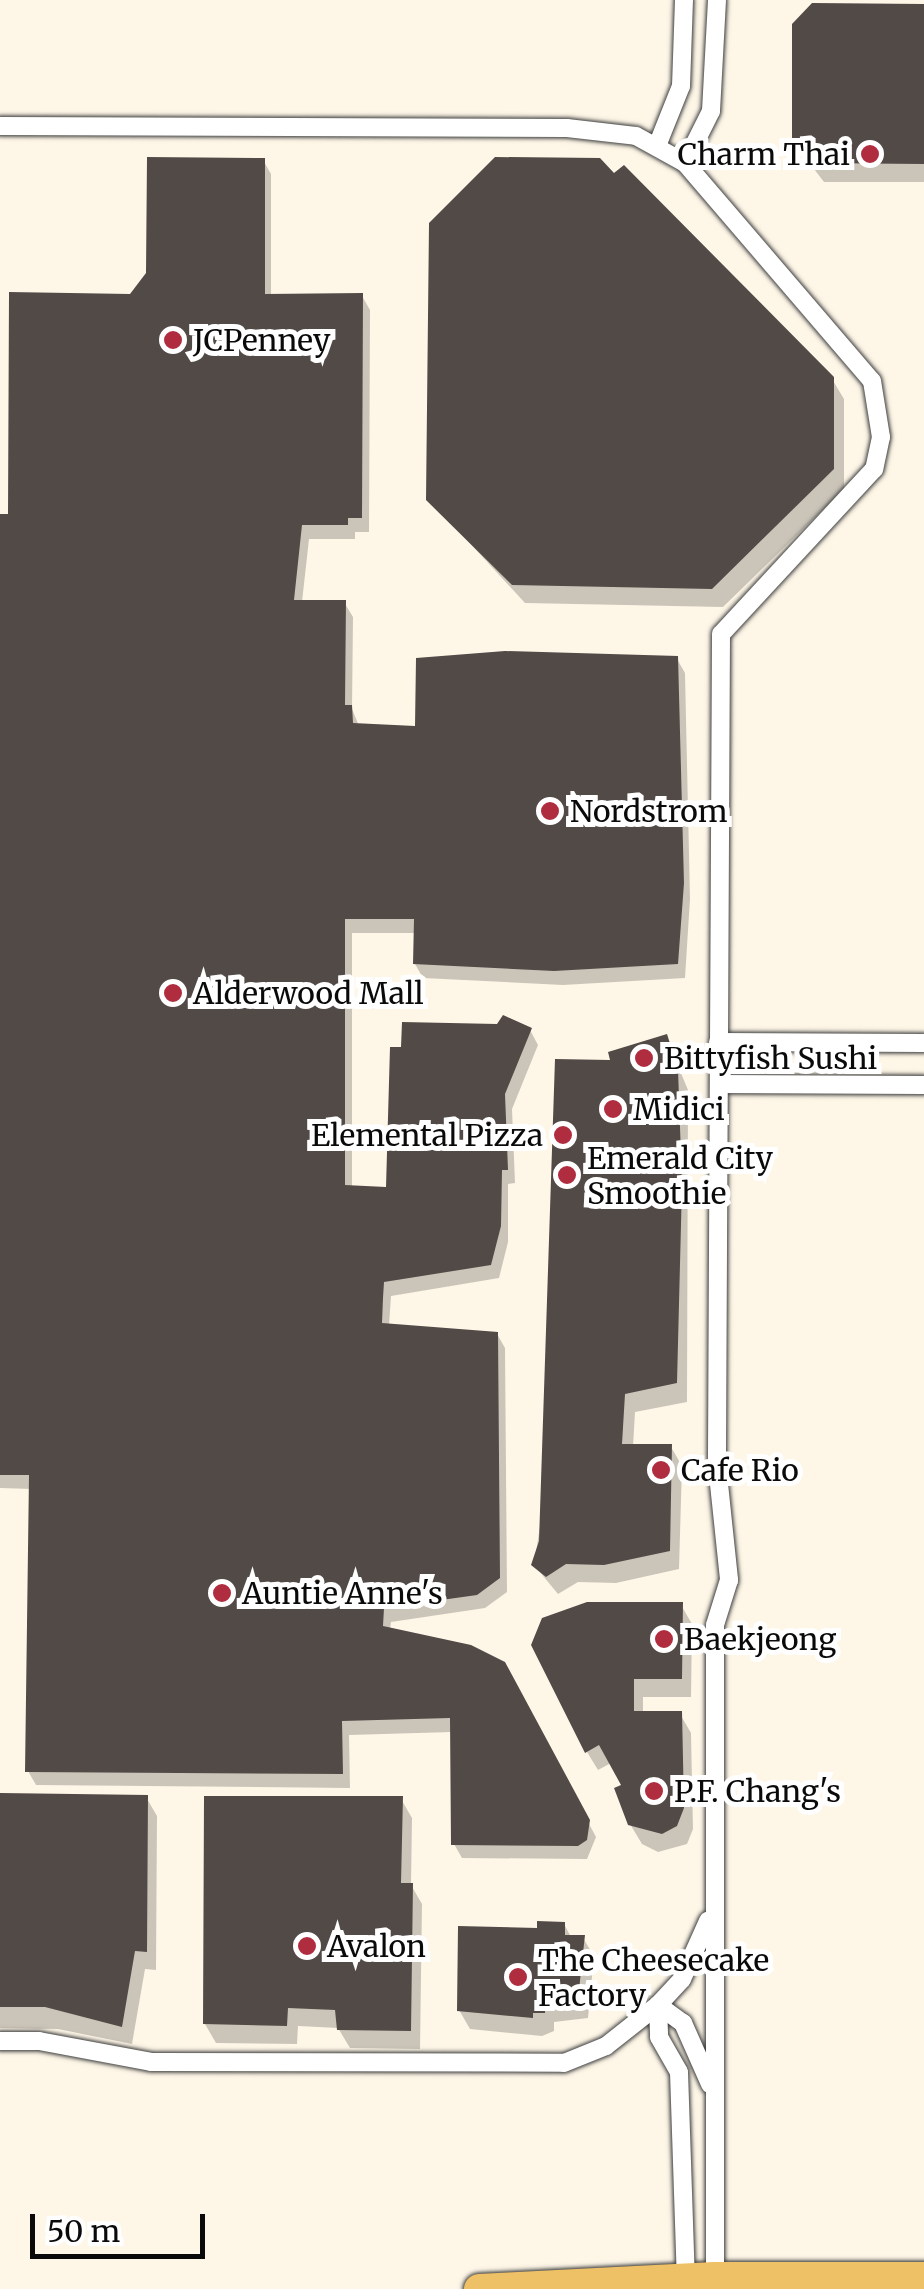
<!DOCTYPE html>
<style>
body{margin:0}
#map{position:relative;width:924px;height:2289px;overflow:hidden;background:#fef7e8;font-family:Merriweather,serif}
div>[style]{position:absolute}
.shadow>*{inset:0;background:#0003}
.building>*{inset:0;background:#524a47}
.roads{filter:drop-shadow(0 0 2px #3d3d3d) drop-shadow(0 0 2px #3d3d3d)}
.street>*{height:18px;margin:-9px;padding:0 9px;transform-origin:9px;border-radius:9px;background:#fff}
.primary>*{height:30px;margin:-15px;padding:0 15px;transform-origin:15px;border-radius:15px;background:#efc167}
.dots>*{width:28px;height:28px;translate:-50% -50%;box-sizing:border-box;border:5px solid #fff;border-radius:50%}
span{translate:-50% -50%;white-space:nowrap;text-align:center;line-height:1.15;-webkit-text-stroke:10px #fff;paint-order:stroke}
.poi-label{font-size:30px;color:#0a0a0a}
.right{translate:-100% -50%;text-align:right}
.left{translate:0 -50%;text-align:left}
.scale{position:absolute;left:30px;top:2214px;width:175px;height:45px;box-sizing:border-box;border:5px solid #0a0a0a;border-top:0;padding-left:12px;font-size:30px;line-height:35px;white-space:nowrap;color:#0a0a0a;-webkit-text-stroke:8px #fff;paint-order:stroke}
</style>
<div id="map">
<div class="shadow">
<i style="clip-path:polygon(924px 7px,924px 182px,824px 182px,794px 143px)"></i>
<i style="clip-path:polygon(263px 160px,271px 174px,271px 297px,362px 296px,370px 310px,369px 532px,355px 532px,355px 539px,309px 539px,302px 602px,344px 602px,353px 617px,352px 709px,359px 726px,417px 729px,677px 659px,685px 673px,690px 899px,685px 978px,563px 985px,423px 978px,415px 964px,416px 933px,352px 933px,352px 1188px,388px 1190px,530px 1030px,538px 1045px,512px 1109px,515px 1183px,508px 1184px,508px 1242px,499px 1278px,391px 1296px,389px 1326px,497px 1334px,505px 1348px,507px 1592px,485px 1608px,391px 1622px,390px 1630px,513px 1679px,596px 1837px,587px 1859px,462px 1858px,454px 1844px,452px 1732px,349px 1735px,350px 1788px,36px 1785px,28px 1771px,32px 1489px,0 1488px,0 516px,10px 516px,131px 296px)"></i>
<i style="clip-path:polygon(832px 379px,844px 399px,844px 489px,723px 607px,525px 603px,429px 499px)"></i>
<i style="clip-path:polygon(666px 1037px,688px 1090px,687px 1402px,635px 1412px,633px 1447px,671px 1447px,682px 1466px,679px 1569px,616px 1583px,578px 1582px,558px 1594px,534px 1565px,612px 1062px)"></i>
<i style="clip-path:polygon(681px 1605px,692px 1624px,691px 1697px,643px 1697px,643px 1713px,680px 1714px,691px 1733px,693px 1829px,687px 1844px,658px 1852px,642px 1844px,630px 1824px,624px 1786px,611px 1763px,598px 1770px,587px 1752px)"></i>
<i style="clip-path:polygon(0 1796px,146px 1797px,157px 1816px,156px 1970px,145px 1969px,132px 2044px,58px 2029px,0 2028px)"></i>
<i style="clip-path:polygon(401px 1799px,412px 1818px,411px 1885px,422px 1904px,420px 2049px,350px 2048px,338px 2028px,298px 2026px,297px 2044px,216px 2043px,205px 2024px)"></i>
<i style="clip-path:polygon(564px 1924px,571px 1937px,583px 1938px,594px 1956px,588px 2018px,554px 2022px,554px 2031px,542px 2036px,470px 2029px,459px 2010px,540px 1931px)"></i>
</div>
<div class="building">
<i style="clip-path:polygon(812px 3px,924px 4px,924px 164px,811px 163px,792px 144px,792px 24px)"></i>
<i style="clip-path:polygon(147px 157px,265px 158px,265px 294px,363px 293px,362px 518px,348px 518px,348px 525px,302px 525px,294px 600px,346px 600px,345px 705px,352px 705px,353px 723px,415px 726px,416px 658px,505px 651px,678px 656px,684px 883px,678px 964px,554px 971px,413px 964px,414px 919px,345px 919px,345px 1185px,386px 1187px,390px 1047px,401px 1047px,402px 1022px,497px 1024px,503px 1015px,532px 1028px,505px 1094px,508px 1170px,502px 1170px,501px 1226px,491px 1265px,384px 1282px,383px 1298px,382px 1323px,498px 1332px,500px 1578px,477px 1595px,384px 1608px,383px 1626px,471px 1645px,505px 1662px,590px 1820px,587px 1840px,578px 1846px,451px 1845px,450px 1718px,342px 1721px,343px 1774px,25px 1772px,29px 1475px,0 1475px,0 514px,8px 514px,9px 292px,130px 294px,146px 273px)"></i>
<i style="clip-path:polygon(495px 157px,600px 158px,614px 173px,624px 165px,834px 377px,834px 469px,712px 589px,512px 585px,426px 500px,429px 223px)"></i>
<i style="clip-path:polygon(667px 1034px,678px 1069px,682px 1185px,677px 1383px,625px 1394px,622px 1444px,672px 1444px,670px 1551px,604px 1565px,566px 1564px,546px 1577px,531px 1565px,539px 1541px,555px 1059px,610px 1060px,608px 1052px)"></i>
<i style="clip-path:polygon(587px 1602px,683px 1602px,682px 1679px,634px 1679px,634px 1711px,682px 1711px,684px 1808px,677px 1826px,662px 1834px,628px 1825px,614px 1788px,621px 1785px,599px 1745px,585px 1753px,531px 1645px,542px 1618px)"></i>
<i style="clip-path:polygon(0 1793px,148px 1795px,147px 1952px,135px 1951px,122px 2027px,45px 2007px,0 2007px)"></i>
<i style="clip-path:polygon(204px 1796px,403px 1796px,401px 1883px,413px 1883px,411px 2031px,337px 2030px,335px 2010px,288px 2008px,287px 2026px,203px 2024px)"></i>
<i style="clip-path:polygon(537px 1921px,565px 1922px,565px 1935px,585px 1935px,578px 1999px,545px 2004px,545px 2013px,533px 2013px,533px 2018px,457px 2011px,458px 1926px,537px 1928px)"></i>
</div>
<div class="roads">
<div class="street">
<i style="left:0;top:126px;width:567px;rotate:0.2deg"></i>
<i style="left:567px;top:128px;width:69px;rotate:6.6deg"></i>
<i style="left:636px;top:136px;width:56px;rotate:28.9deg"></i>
<i style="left:685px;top:163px;width:287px;rotate:49.4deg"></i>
<i style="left:872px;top:381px;width:57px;rotate:80.9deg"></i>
<i style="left:881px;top:437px;width:33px;rotate:102deg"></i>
<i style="left:874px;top:469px;width:225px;rotate:132.8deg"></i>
<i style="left:721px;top:634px;width:831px;rotate:90.28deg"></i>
<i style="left:717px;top:1465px;width:116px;rotate:84deg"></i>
<i style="left:729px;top:1580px;width:47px;rotate:107.3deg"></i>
<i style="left:715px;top:1625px;width:652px;rotate:90deg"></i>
<i style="left:657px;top:146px;width:65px;rotate:-68.2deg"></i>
<i style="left:681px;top:86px;width:86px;rotate:-88deg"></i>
<i style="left:685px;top:163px;width:58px;rotate:-63.4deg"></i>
<i style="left:711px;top:111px;width:111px;rotate:-86.9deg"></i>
<i style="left:718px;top:1042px;width:206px;rotate:0.3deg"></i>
<i style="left:719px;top:1084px;width:205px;rotate:0.3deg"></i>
<i style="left:658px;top:2005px;width:32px;rotate:88deg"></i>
<i style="left:659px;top:2037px;width:40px;rotate:60.3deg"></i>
<i style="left:679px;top:2072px;width:206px;rotate:88.1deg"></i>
<i style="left:658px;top:2005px;width:31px;rotate:36deg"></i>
<i style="left:683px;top:2023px;width:67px;rotate:66.1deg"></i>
<i style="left:0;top:2041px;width:39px"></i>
<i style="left:39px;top:2041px;width:114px;rotate:10.6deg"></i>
<i style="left:151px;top:2062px;width:413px;rotate:0.1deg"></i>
<i style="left:564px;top:2063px;width:45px;rotate:-22deg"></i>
<i style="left:606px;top:2046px;width:66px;rotate:-38.3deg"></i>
<i style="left:658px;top:2005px;width:35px;rotate:-47deg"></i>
<i style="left:682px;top:1979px;width:64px;rotate:-65.9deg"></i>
</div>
<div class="primary">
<i style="left:479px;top:2289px;width:236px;rotate:-2.9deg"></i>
<i style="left:715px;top:2277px;width:209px"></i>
</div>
</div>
<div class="dots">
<i style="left:870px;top:154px;background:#af2d3f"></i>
<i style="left:173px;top:340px;background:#af2d3f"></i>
<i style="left:550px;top:811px;background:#af2d3f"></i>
<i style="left:173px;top:993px;background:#af2d3f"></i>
<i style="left:644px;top:1058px;background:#af2d3f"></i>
<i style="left:613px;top:1109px;background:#af2d3f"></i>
<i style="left:563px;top:1135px;background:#af2d3f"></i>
<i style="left:567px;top:1175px;background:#af2d3f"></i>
<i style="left:661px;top:1470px;background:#af2d3f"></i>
<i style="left:222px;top:1593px;background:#af2d3f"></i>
<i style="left:664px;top:1639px;background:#af2d3f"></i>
<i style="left:654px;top:1791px;background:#af2d3f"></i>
<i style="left:307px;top:1946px;background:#af2d3f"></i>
<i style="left:518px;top:1977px;background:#af2d3f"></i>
</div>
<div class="poi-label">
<span class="right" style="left:850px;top:154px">Charm Thai</span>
<span class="left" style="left:193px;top:340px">JCPenney</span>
<span class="left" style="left:570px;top:811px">Nordstrom</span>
<span class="left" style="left:193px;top:993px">Alderwood Mall</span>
<span class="left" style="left:664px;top:1058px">Bittyfish Sushi</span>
<span class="left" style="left:633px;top:1109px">Midici</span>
<span class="right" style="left:543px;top:1135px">Elemental Pizza</span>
<span class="left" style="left:587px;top:1175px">Emerald City<br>Smoothie</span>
<span class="left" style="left:681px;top:1470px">Cafe Rio</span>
<span class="left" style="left:242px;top:1593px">Auntie Anne's</span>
<span class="left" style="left:684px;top:1639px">Baekjeong</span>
<span class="left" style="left:674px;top:1791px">P.F. Chang's</span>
<span class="left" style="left:327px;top:1946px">Avalon</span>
<span class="left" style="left:538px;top:1977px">The Cheesecake<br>Factory</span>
</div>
<div class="scale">50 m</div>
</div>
